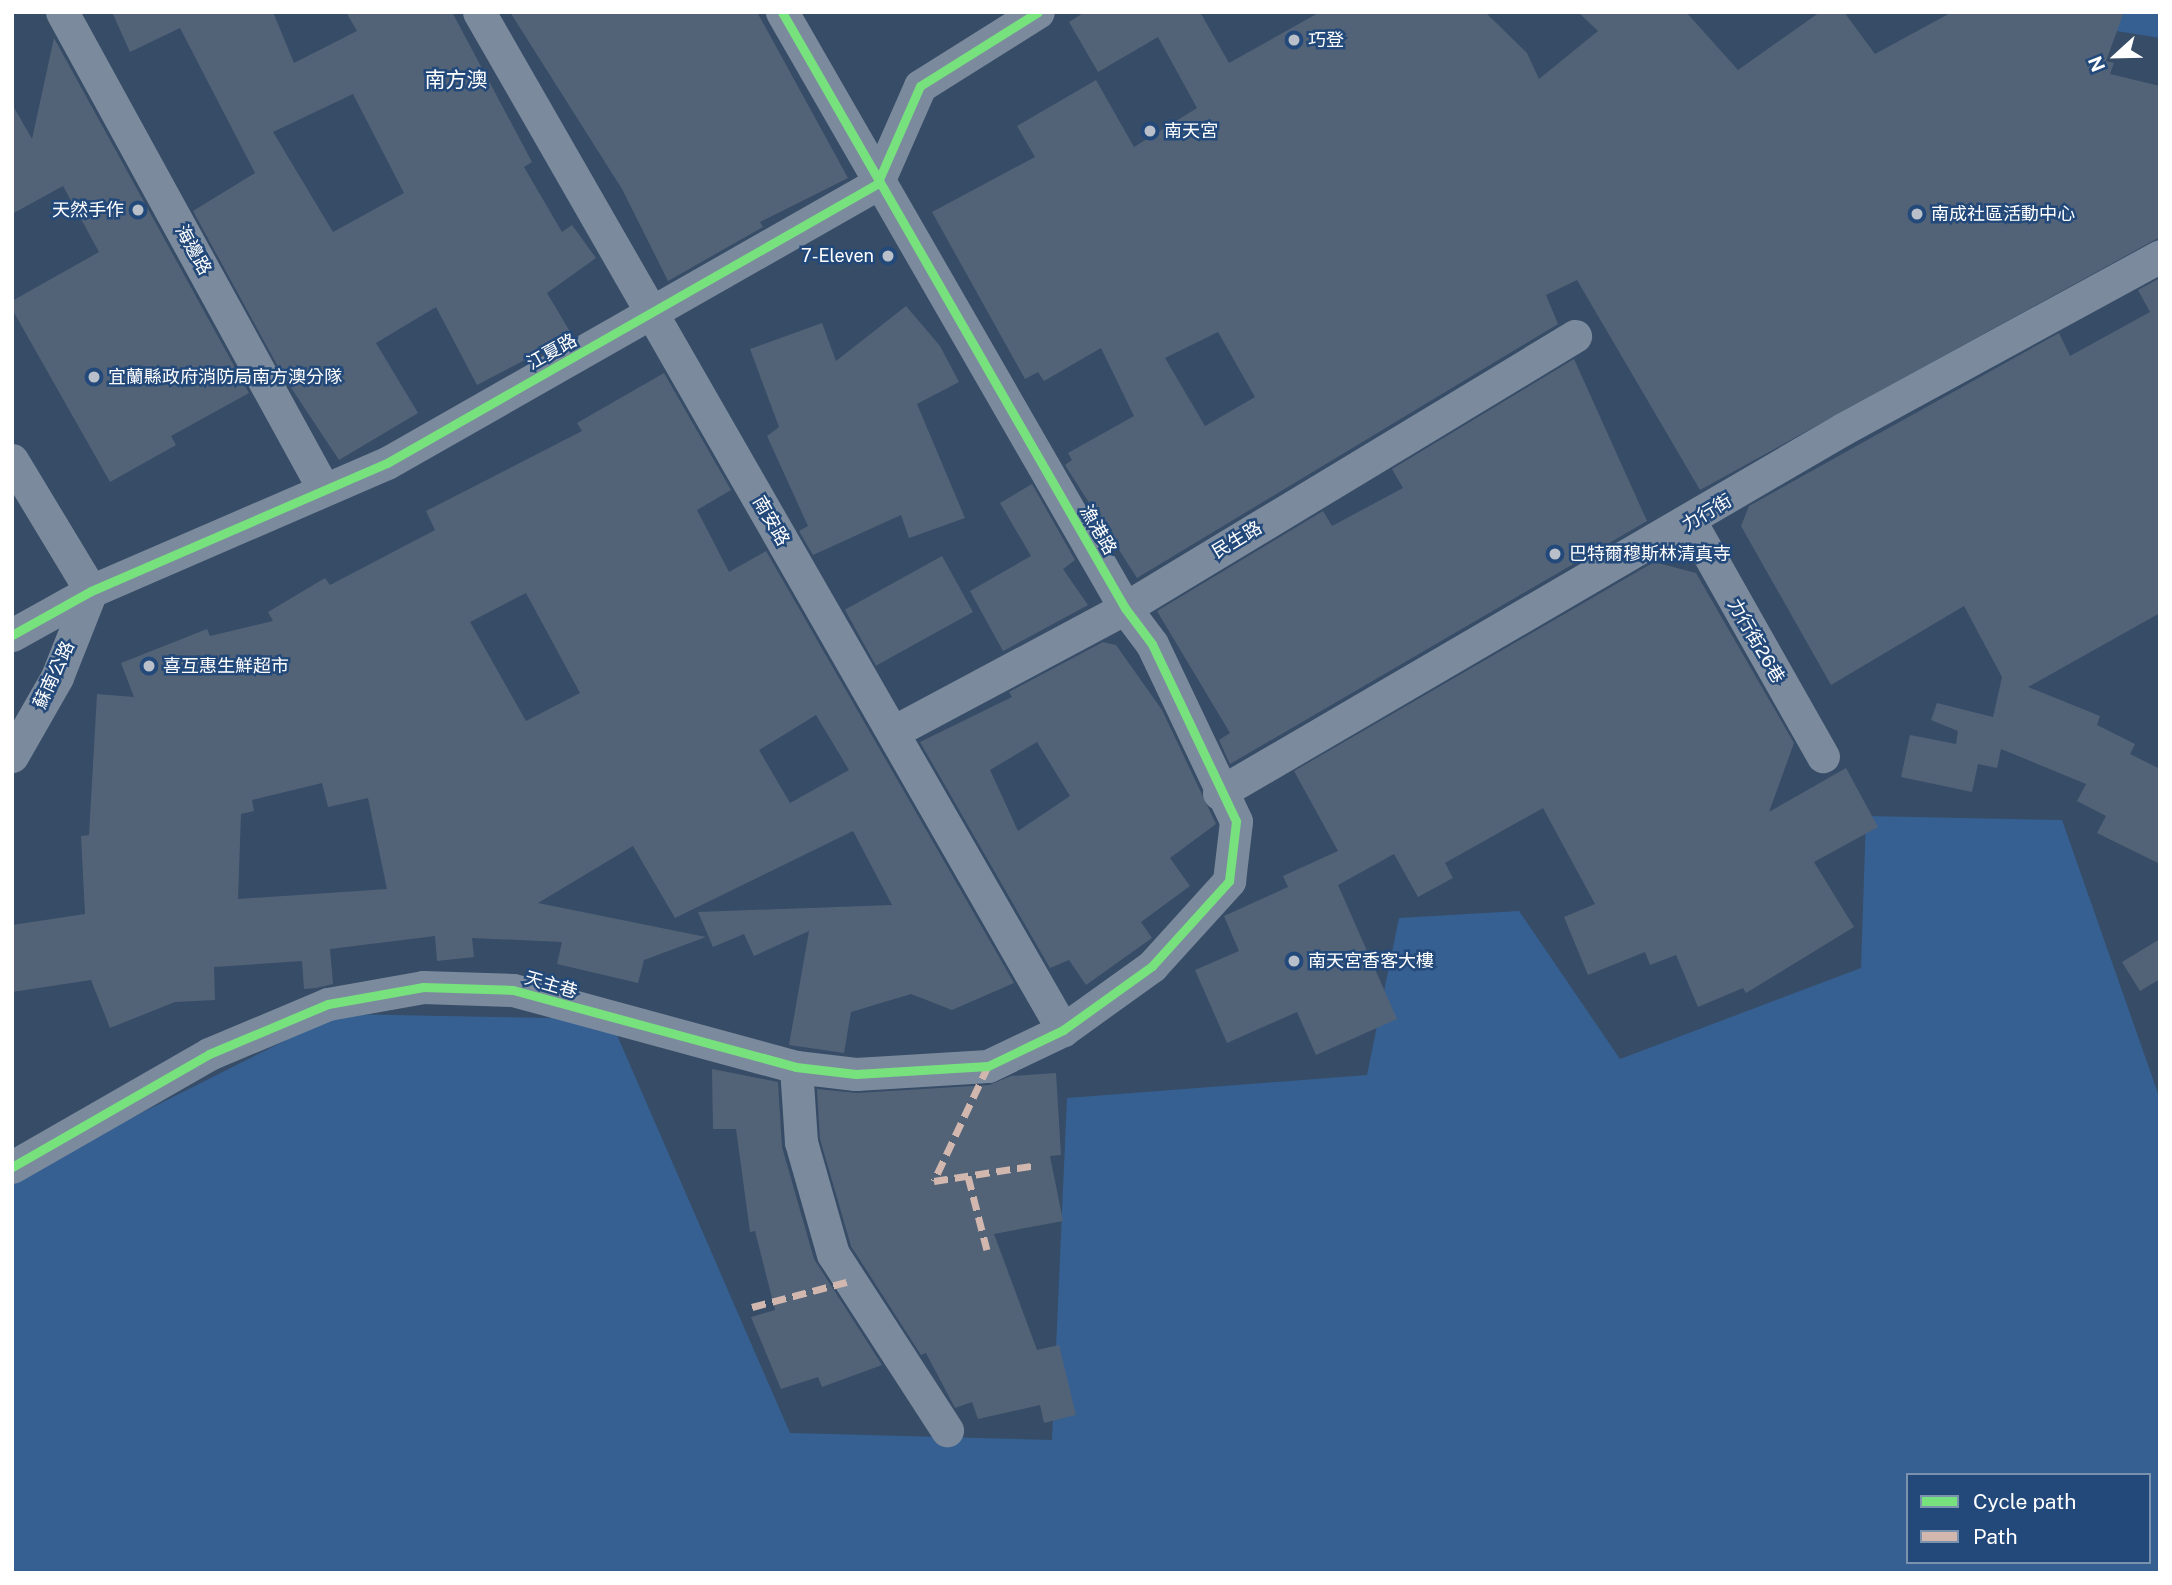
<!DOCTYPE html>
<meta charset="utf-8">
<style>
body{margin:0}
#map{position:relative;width:2172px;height:1585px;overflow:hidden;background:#374c66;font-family:"Public Sans","Noto Sans TC",sans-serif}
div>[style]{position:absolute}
.green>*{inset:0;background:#366091}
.building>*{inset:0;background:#526378;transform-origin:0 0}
.street>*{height:33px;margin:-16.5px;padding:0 16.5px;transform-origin:16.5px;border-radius:16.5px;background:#7b8b9d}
.quiet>*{height:7px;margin-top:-3.5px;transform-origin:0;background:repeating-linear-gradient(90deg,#d1b7ad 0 14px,transparent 0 21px)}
.cycleway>*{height:9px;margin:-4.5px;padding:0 4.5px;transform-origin:4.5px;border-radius:4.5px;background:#77e17e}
.dots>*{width:19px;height:19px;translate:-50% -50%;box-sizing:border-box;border:4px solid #23497a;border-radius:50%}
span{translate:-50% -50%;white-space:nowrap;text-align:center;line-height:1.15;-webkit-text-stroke:5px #23497a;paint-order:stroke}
.poi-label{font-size:18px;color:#fff}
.left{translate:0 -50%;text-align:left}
.right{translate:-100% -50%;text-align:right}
.street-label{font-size:18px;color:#fff}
.quarter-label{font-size:21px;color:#fff}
.frame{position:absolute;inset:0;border:14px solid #fff;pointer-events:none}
.legend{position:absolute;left:1906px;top:1473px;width:245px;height:91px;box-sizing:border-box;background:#23497a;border:2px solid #7b92af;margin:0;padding:9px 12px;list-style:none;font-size:21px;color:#fff}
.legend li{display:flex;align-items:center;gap:14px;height:35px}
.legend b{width:35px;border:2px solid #7b92af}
.north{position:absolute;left:2081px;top:21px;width:70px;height:70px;-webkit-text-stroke:5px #23497a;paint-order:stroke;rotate:248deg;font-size:19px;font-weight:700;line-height:28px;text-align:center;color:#fff}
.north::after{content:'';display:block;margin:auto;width:24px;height:32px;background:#fff;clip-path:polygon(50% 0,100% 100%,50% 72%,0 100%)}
</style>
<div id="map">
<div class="green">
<i style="clip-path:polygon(1998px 12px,2160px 12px,2160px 38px)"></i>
<i style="clip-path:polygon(evenodd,1866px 816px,2062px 820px,2160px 1099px,2160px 1573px,12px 1573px,12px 1178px,338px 1014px,610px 1019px,790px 1433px,1052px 1440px,1067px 1098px,1367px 1075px,1399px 918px,1519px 911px,1620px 1059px,1861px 968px,1866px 816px,1908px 1475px,2149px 1475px,2149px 1562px,1908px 1562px,1908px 1475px)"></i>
</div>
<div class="building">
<i style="clip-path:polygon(evenodd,112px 12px,273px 12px,294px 63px,357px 31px,346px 12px,452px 12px,532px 162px,524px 167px,562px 232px,572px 225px,596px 258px,547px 293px,572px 335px,477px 385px,436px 307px,376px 343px,418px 413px,339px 460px,282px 374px,193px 211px,255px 173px,180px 28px,130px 52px,112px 12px,353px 94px,404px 193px,333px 232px,273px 132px,353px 94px)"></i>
<i style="clip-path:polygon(510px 12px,757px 12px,848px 178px,760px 222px,763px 227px,668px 281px,622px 189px)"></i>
<i style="clip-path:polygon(evenodd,1085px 12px,1200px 12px,1229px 63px,1320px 12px,1485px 12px,1527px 53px,1539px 79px,1598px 31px,1578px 12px,1686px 12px,1738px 70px,1820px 12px,1844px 12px,1875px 54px,1952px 12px,2124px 12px,2106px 61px,2114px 63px,2110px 74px,2160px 86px,2160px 237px,1700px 490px,1577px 280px,1546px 295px,1558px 324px,1137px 578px,1065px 465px,1072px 460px,1068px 453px,1134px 416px,1101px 348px,1044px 381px,1038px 372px,1025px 379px,932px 212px,1035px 157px,1017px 126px,1096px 80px,1134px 147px,1197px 108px,1158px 37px,1098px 72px,1069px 22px,1085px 12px,1218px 332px,1255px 397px,1205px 426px,1165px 358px,1218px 332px)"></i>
<i style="clip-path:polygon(54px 38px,249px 393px,171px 436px,176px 445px,110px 482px,12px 309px,12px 301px,99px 252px,63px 186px,12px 214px,12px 104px,32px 139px)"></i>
<i style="clip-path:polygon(2160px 278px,2160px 613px,2028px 687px,2100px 716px,2097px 725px,2135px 744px,2130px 754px,2160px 769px,2160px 864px,2097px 833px,2106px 816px,2077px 801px,2086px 784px,2001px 749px,1997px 768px,1978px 764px,1972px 792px,1901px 777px,1910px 735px,1956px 744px,1958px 731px,1931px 720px,1937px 703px,1993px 717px,2002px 677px,1964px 606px,1831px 685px,1741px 526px,1749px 506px,2059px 333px,2070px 356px,2150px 312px,2138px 290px)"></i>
<i style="clip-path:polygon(906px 306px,940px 346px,959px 382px,917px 404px,965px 518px,909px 538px,901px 515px,813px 555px,799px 531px,808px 526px,767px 436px,779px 427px,750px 349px,822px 323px,836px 361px)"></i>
<i style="clip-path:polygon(1574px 359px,1647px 521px,1230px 764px,1219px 740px,1230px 733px,1157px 611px,1323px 511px,1332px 526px,1403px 488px,1392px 469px)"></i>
<i style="clip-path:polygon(evenodd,664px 373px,731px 490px,697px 510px,729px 572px,766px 551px,1014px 983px,952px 1010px,911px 994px,851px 1012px,844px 1053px,789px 1045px,809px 931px,754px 956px,744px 934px,713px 947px,698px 912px,892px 905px,853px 831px,675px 918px,633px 846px,538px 903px,706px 937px,644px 960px,638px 983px,557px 964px,562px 942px,472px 938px,474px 957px,437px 961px,435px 936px,330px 949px,333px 984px,316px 988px,304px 989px,302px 961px,214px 967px,215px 1000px,175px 1002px,110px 1028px,91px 980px,12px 992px,12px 925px,85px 914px,81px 836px,89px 835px,97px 694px,134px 697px,121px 663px,207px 629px,210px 636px,273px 621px,268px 612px,325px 578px,330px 585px,435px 530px,426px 511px,582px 431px,577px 423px,664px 373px,526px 593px,580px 693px,526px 721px,470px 622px,526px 593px,664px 373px,816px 715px,849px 770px,790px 803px,759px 750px,816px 715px,664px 373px,322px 783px,328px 807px,368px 798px,387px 889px,238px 899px,241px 814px,254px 811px,252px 800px,322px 783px)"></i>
<i style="clip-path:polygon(1032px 484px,1075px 560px,1063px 569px,1088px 605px,1003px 651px,970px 591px,1031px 556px,1000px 503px)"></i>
<i style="left:942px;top:556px;width:64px;height:111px;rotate:61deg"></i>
<i style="clip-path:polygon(1654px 562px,1696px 573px,1794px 743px,1769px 812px,1846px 768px,1878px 827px,1814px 862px,1854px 927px,1746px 993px,1743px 988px,1698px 1007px,1676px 955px,1650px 965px,1645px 952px,1588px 975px,1564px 917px,1595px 904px,1543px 808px,1445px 863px,1453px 878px,1418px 897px,1394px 854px,1338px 885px,1397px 1019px,1316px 1055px,1297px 1012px,1227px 1043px,1195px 970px,1239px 951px,1224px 916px,1288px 887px,1283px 876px,1338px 851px,1294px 771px)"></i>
<i style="clip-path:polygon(evenodd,1103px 642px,1116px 645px,1162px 710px,1216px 824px,1170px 858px,1190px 886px,1141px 922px,1152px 938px,1086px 985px,1069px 960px,1050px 968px,920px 742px,1012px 697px,1009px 692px,1103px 642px,1037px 742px,1070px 796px,1018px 831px,990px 770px,1037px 742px)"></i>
<i style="clip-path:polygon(2160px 939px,2160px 979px,2140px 991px,2122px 962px)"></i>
<i style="clip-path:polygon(712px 1069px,778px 1082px,782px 1147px,814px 1259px,882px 1365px,822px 1387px,818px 1377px,781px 1389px,751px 1317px,775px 1310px,755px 1231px,750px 1232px,736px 1129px,713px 1129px)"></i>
<i style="clip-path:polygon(1056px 1073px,1061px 1155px,1050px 1156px,1063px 1221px,994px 1234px,1037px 1350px,1059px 1345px,1076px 1415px,1044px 1423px,1040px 1405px,978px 1419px,972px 1402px,955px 1408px,926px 1353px,921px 1355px,851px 1246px,820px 1139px,817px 1089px,857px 1093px,989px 1085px,1011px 1076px)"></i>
</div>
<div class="street">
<i style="left:62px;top:12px;width:543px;rotate:61.26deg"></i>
<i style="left:479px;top:12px;width:1174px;rotate:60.16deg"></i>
<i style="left:12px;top:460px;width:153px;rotate:58.9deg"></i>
<i style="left:1691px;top:523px;width:268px;rotate:60.5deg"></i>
<i style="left:12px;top:635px;width:90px;rotate:-29.1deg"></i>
<i style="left:91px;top:591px;width:322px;rotate:-23.4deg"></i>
<i style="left:387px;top:463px;width:564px;rotate:-29.66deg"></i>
<i style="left:877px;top:184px;width:107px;rotate:-66.3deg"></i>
<i style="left:920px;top:86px;width:139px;rotate:-32.1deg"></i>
<i style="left:893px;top:732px;width:263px;rotate:-28.1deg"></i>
<i style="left:1125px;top:608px;width:526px;rotate:-31.15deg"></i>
<i style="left:12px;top:756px;width:91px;rotate:-60.3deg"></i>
<i style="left:57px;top:677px;width:92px;rotate:-68.4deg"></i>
<i style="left:1219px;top:793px;width:722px;rotate:-30.26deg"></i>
<i style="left:1843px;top:429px;width:361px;rotate:-28.6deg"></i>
<i style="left:796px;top:1067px;width:75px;rotate:86.2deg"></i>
<i style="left:801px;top:1142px;width:116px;rotate:74.1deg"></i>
<i style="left:833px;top:1254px;width:210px;rotate:57.1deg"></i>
<i style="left:12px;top:1167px;width:227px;rotate:-29.8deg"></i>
<i style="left:209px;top:1054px;width:129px;rotate:-22.8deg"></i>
<i style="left:328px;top:1004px;width:97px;rotate:-10.1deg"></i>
<i style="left:423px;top:987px;width:90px;rotate:1.9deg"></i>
<i style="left:513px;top:990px;width:293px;rotate:15.2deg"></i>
<i style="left:796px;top:1067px;width:60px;rotate:6.7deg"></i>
<i style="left:856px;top:1074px;width:132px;rotate:-3.5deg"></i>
<i style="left:988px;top:1066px;width:83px;rotate:-25.6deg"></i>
<i style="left:1063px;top:1030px;width:110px;rotate:-35.7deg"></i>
<i style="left:1152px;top:966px;width:115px;rotate:-47.8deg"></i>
<i style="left:1229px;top:881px;width:60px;rotate:-83.3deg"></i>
<i style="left:1236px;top:821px;width:196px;rotate:-115.4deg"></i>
<i style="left:1152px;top:644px;width:45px;rotate:-126.9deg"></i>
<i style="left:1125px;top:608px;width:688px;rotate:-119.92deg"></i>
</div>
<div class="quiet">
<i style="left:988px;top:1066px;width:127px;rotate:115.2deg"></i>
<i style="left:934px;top:1181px;width:104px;rotate:-8.8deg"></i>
<i style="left:968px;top:1176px;width:76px;rotate:75.6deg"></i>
<i style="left:752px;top:1307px;width:101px;rotate:-14.9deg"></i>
</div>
<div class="cycleway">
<i style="left:12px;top:635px;width:90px;rotate:-29.1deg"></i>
<i style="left:91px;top:591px;width:322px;rotate:-23.4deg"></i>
<i style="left:387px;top:463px;width:564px;rotate:-29.66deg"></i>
<i style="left:877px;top:184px;width:107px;rotate:-66.3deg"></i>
<i style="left:920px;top:86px;width:139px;rotate:-32.1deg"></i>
<i style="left:12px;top:1167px;width:227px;rotate:-29.8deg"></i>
<i style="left:209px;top:1054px;width:129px;rotate:-22.8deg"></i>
<i style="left:328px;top:1004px;width:97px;rotate:-10.1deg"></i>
<i style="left:423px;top:987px;width:90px;rotate:1.9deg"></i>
<i style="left:513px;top:990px;width:293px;rotate:15.2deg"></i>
<i style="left:796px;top:1067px;width:60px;rotate:6.7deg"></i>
<i style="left:856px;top:1074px;width:132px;rotate:-3.5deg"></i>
<i style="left:988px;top:1066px;width:83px;rotate:-25.6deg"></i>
<i style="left:1063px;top:1030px;width:110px;rotate:-35.7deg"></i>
<i style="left:1152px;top:966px;width:115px;rotate:-47.8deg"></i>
<i style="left:1229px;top:881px;width:60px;rotate:-83.3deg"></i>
<i style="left:1236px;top:821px;width:196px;rotate:-115.4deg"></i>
<i style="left:1152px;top:644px;width:45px;rotate:-126.9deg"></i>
<i style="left:1125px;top:608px;width:688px;rotate:-119.92deg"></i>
</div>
<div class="dots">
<i style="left:1294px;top:40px;background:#b9c0c9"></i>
<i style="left:1150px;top:131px;background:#b9c0c9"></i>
<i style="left:138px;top:210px;background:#b9c0c9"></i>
<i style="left:1917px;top:214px;background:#b9c0c9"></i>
<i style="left:888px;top:256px;background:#b9c0c9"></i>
<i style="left:94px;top:377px;background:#b9c0c9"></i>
<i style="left:1555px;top:554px;background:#b9c0c9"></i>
<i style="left:149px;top:666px;background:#b9c0c9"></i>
<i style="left:1294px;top:961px;background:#b9c0c9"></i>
</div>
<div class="poi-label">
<span class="left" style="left:1308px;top:40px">巧登</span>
<span class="left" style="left:1164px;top:131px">南天宮</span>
<span class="right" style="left:124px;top:210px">天然手作</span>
<span class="left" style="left:1931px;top:214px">南成社區活動中心</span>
<span class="right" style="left:874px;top:256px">7-Eleven</span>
<span class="left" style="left:108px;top:377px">宜蘭縣政府消防局南方澳分隊</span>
<span class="left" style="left:1569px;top:554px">巴特爾穆斯林清真寺</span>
<span class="left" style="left:163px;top:666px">喜互惠生鮮超市</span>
<span class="left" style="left:1308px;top:961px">南天宮香客大樓</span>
</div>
<div class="street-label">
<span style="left:193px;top:250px;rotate:61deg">海邊路</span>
<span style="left:552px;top:352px;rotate:-29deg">江夏路</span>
<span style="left:1707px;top:513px;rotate:-31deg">力行街</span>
<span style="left:771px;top:521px;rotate:60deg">南安路</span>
<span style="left:1098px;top:530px;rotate:60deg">漁港路</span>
<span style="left:1237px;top:540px;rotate:-31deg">民生路</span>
<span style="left:1756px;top:641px;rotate:60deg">力行街26巷</span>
<span style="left:54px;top:675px;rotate:-65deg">蘇南公路</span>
<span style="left:551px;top:985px;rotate:16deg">天主巷</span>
</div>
<div class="quarter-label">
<span style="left:456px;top:80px">南方澳</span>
</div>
<div class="frame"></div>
<ul class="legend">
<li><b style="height:9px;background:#77e17e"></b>Cycle path</li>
<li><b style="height:9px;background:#d1b7ad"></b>Path</li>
</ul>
<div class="north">N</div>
</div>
